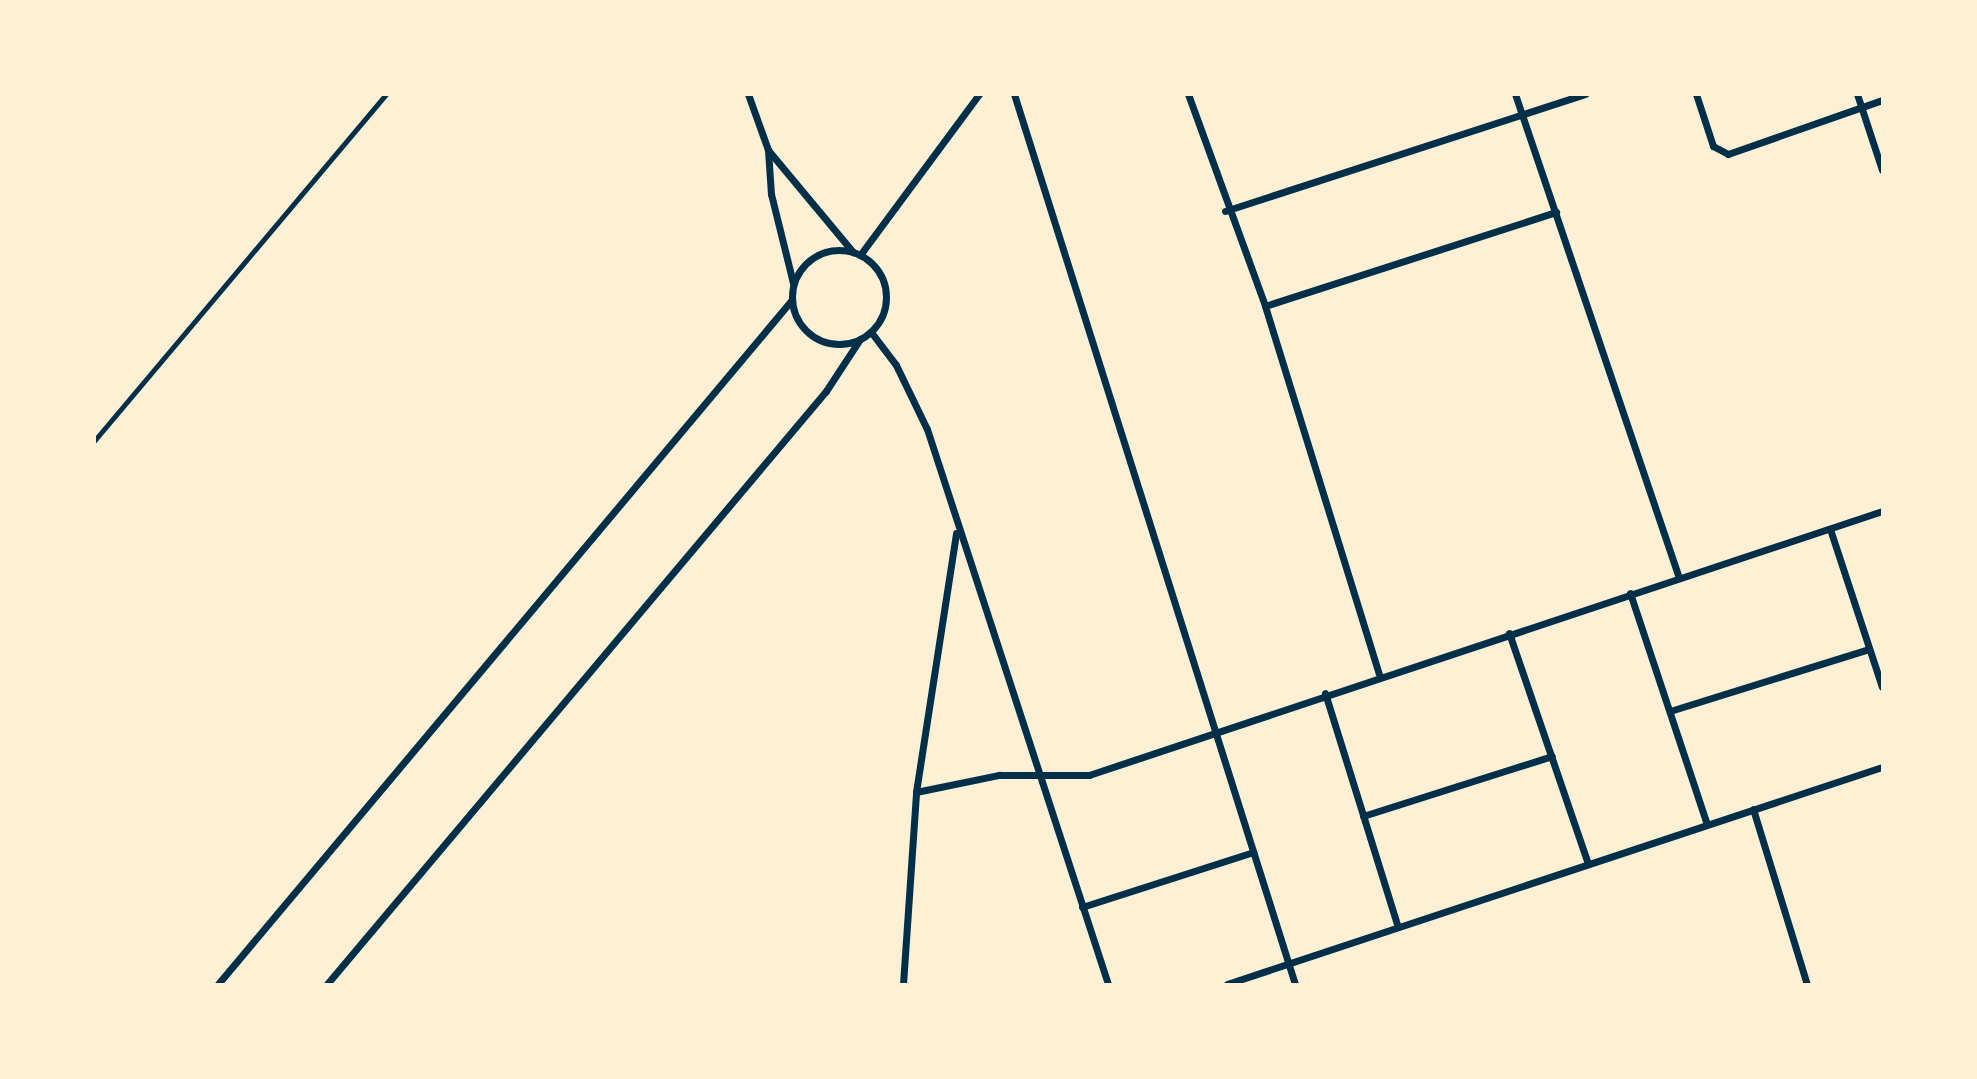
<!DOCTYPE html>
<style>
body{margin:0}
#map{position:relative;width:1977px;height:1079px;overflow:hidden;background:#fdf0d5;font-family:Arial,sans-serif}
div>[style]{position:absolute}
.service>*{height:5px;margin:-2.5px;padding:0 2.5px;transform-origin:2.5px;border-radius:2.5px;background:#003049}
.minor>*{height:7px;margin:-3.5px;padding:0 3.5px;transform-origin:3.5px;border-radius:3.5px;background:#003049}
.minor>.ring{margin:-3.5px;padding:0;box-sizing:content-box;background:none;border:7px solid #003049;border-radius:50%}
span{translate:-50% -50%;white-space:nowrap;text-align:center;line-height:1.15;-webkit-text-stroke:5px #fdf0d5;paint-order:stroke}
.frame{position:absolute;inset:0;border:96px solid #fdf0d5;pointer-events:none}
</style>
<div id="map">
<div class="service">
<i style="left:94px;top:441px;width:454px;rotate:-49.9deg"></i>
</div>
<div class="minor">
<i style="left:748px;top:94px;width:59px;rotate:70.3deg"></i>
<i style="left:768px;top:150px;width:133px;rotate:50.2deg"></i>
<i style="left:1014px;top:94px;width:933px;rotate:72.48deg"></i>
<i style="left:1188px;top:94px;width:226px;rotate:70deg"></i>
<i style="left:1265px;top:306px;width:385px;rotate:72.8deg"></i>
<i style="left:1515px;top:94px;width:511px;rotate:71.28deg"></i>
<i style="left:1696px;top:94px;width:55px;rotate:71.9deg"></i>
<i style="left:1713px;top:146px;width:17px;rotate:28deg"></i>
<i style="left:1728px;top:154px;width:163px;rotate:-19.3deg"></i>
<i style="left:1857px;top:94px;width:80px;rotate:71.8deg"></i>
<i style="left:768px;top:150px;width:44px;rotate:86.1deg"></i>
<i style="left:771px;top:194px;width:92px;rotate:76.1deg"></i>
<i style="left:1225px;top:211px;width:379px;rotate:-18deg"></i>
<i class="ring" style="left:792px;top:250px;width:87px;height:87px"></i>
<i style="left:860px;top:255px;width:200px;rotate:-53.5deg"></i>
<i style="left:1265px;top:306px;width:306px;rotate:-17.9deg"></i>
<i style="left:871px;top:332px;width:41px;rotate:52.9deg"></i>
<i style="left:896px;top:365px;width:71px;rotate:64.2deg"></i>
<i style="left:927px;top:429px;width:584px;rotate:71.94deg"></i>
<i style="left:1830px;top:529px;width:166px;rotate:71.8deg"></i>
<i style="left:1630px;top:593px;width:244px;rotate:71.6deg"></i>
<i style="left:1509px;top:633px;width:244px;rotate:71.1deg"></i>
<i style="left:1325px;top:693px;width:245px;rotate:72.7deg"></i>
<i style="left:1670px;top:711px;width:208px;rotate:-17.3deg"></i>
<i style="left:916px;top:792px;width:85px;rotate:-11.6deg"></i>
<i style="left:999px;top:775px;width:90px"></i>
<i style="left:1089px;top:775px;width:836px;rotate:-18.41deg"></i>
<i style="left:1753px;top:809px;width:183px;rotate:72.9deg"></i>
<i style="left:1363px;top:816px;width:198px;rotate:-17.6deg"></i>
<i style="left:1082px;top:907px;width:180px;rotate:-17.8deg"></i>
<i style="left:218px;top:984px;width:892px;rotate:-50.01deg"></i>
<i style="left:327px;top:984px;width:775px;rotate:-49.92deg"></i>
<i style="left:826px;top:391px;width:62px;rotate:-56.8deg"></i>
<i style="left:903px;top:984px;width:192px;rotate:-86.1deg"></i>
<i style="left:916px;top:792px;width:262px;rotate:-81.2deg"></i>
<i style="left:1227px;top:984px;width:690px;rotate:-18.33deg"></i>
</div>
<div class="frame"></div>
</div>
